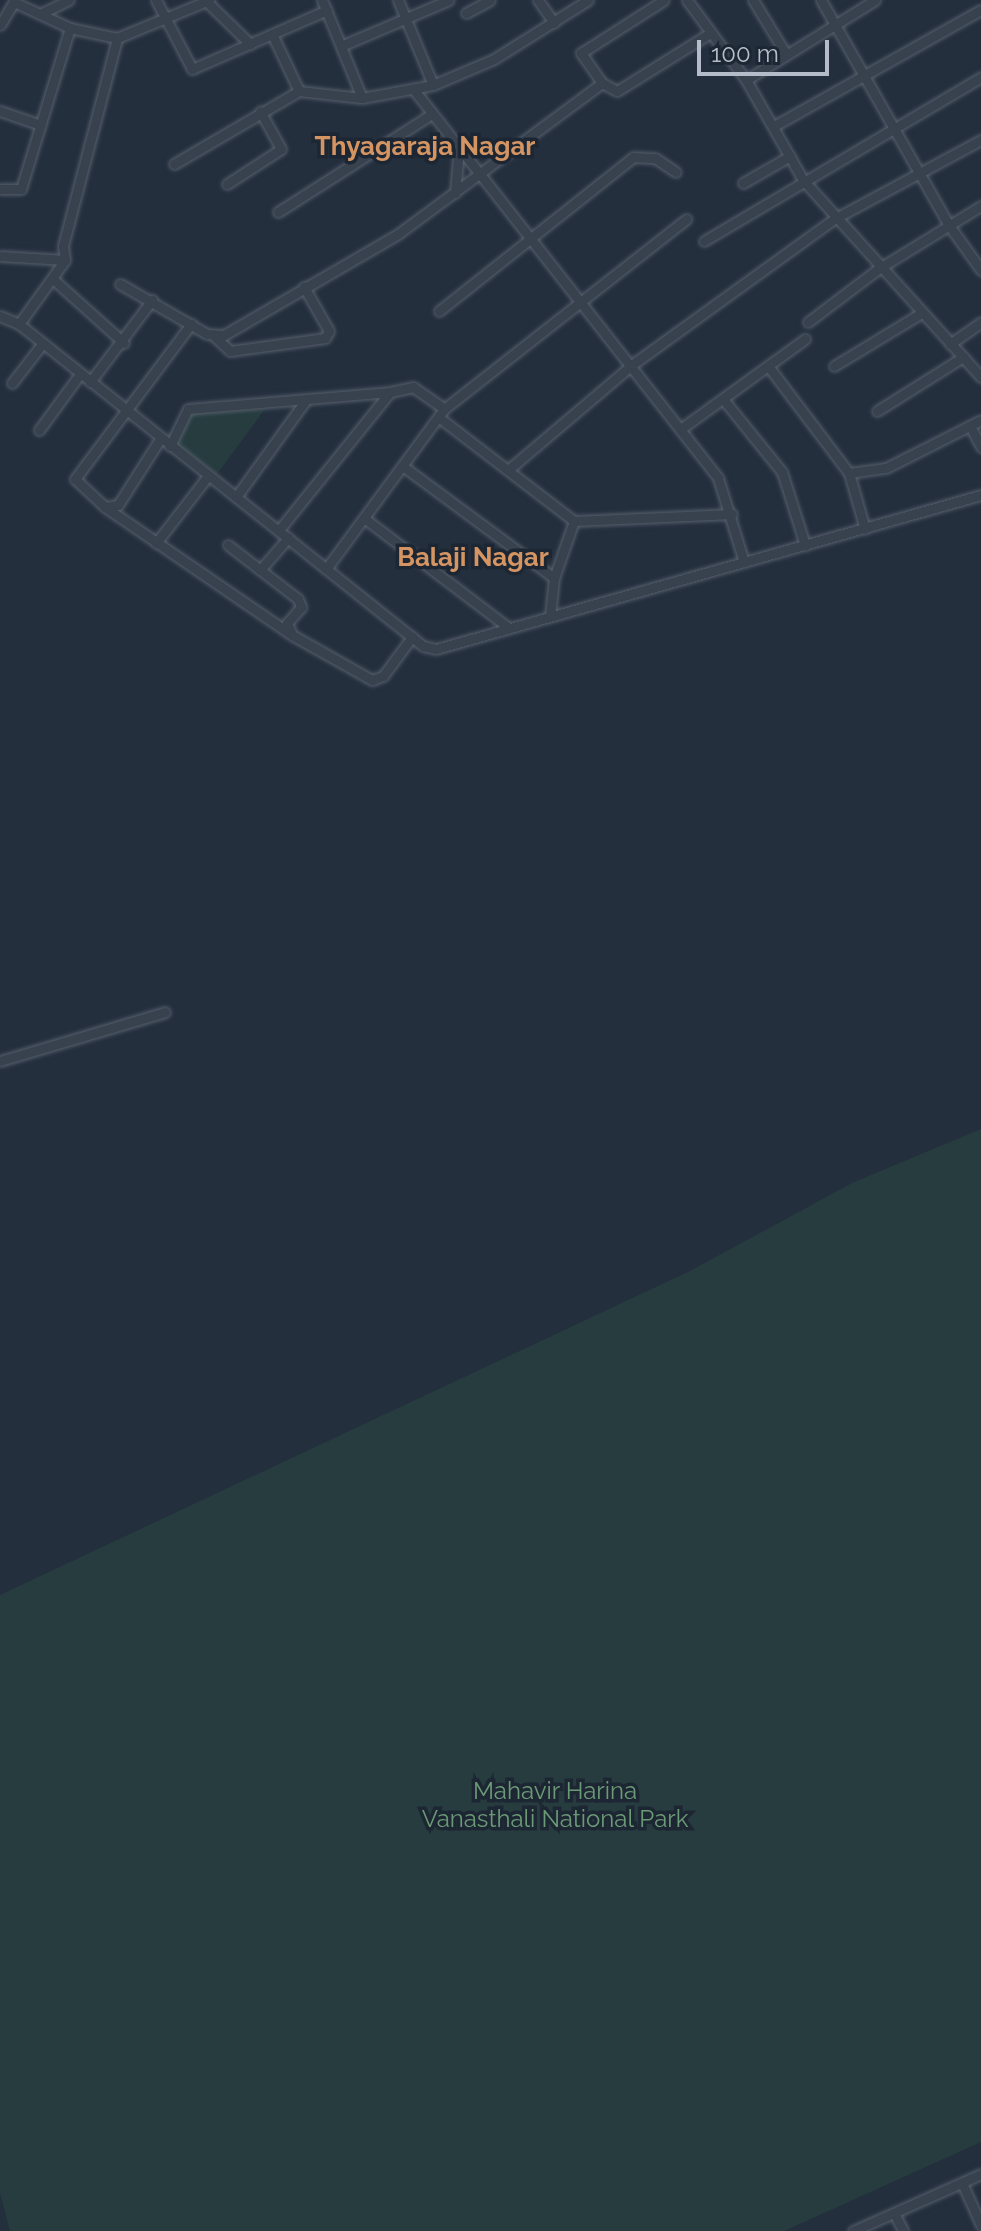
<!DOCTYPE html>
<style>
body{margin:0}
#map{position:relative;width:981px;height:2231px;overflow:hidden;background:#242f3e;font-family:Raleway,sans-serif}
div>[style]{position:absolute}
.green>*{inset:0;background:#263c3f}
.roads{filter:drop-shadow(0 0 2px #565f6c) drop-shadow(0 0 2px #565f6c)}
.minor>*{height:9px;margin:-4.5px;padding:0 4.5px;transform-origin:4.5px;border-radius:4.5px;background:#38414e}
span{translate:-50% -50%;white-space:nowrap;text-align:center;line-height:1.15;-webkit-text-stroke:7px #1d2633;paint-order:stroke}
.park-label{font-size:24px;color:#6b9a76}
.neighbourhood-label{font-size:26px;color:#d59563;font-weight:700}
.scale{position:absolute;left:697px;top:40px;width:132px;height:36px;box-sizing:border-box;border:4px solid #b4bcc9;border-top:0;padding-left:10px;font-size:24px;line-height:28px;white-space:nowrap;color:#b4bcc9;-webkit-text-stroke:6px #1d2633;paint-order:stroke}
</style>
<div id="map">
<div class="green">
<i style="clip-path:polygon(265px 409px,217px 474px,175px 442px,189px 414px)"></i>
<i style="clip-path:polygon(981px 1129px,981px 2142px,784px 2231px,10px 2231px,0 2193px,0 1595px,690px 1271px,852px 1183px)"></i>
</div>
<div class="roads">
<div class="minor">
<i style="left:156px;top:0;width:78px;rotate:62.4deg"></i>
<i style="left:192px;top:69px;width:147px;rotate:-23.6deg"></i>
<i style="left:322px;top:0;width:106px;rotate:67.8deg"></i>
<i style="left:398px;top:0;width:92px;rotate:67.6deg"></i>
<i style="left:538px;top:0;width:28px;rotate:55deg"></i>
<i style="left:687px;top:0;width:99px;rotate:53.6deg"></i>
<i style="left:746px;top:80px;width:115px;rotate:60.3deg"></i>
<i style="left:803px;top:180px;width:266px;rotate:47.9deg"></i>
<i style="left:753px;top:0;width:63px;rotate:58.6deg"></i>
<i style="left:821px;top:0;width:257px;rotate:60.4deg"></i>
<i style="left:948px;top:224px;width:57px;rotate:54.3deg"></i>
<i style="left:206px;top:1px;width:62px;rotate:44.3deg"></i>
<i style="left:466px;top:13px;width:27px;rotate:-28deg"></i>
<i style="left:40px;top:14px;width:32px;rotate:-26deg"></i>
<i style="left:0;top:25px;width:27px;rotate:-59deg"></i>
<i style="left:14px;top:2px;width:62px;rotate:24.9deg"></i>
<i style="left:70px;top:28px;width:48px;rotate:12deg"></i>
<i style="left:117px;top:38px;width:100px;rotate:-22.4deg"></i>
<i style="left:272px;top:34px;width:63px;rotate:64.7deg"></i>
<i style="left:341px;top:46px;width:117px;rotate:-23.1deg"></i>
<i style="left:746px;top:80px;width:152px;rotate:-31.8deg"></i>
<i style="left:602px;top:83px;width:17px;rotate:28deg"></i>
<i style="left:617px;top:91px;width:110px;rotate:-31.9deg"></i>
<i style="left:414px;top:90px;width:493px;rotate:51.9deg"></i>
<i style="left:718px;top:478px;width:88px;rotate:72.8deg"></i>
<i style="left:0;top:111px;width:43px;rotate:18.9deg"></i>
<i style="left:774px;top:126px;width:237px;rotate:-29.3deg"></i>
<i style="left:174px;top:164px;width:145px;rotate:-30.3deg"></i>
<i style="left:299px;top:91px;width:63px;rotate:6.3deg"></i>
<i style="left:362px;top:98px;width:72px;rotate:-10.4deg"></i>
<i style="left:433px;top:85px;width:66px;rotate:-23.1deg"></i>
<i style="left:494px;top:59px;width:111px;rotate:-32.1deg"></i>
<i style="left:743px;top:183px;width:54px;rotate:-29.9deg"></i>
<i style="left:227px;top:184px;width:64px;rotate:-32.9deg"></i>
<i style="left:281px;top:149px;width:43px;rotate:-118.9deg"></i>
<i style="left:0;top:189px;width:21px"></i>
<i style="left:21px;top:189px;width:168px;rotate:-73.1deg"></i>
<i style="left:455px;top:193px;width:45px;rotate:-84.9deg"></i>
<i style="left:278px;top:212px;width:183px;rotate:-32.5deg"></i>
<i style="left:704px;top:241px;width:322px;rotate:-30.6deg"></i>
<i style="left:0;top:256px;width:65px;rotate:3.5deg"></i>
<i style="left:65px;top:260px;width:14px;rotate:-98deg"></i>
<i style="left:63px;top:246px;width:215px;rotate:-75.4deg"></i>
<i style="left:54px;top:280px;width:94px;rotate:42deg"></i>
<i style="left:120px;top:284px;width:100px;rotate:29.9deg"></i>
<i style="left:207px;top:334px;width:17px;rotate:3deg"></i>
<i style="left:224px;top:335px;width:201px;rotate:-30.1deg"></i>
<i style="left:398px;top:234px;width:254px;rotate:-36.5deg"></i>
<i style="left:602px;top:83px;width:37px;rotate:-125deg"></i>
<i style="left:581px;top:53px;width:98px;rotate:-32.6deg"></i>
<i style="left:439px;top:311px;width:248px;rotate:-38.4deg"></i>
<i style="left:633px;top:157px;width:22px;rotate:3deg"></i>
<i style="left:655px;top:158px;width:25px;rotate:34deg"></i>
<i style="left:0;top:316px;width:21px;rotate:23deg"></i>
<i style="left:19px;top:324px;width:517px;rotate:38.56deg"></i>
<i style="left:423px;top:646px;width:13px;rotate:13deg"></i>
<i style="left:436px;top:649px;width:566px;rotate:-15.78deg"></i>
<i style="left:808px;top:322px;width:88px;rotate:-37.1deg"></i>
<i style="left:878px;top:269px;width:121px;rotate:-31.5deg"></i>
<i style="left:19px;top:324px;width:79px;rotate:-54.3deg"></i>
<i style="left:214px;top:336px;width:22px;rotate:43deg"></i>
<i style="left:230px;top:351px;width:96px;rotate:-7.8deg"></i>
<i style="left:325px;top:338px;width:8px;rotate:-60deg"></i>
<i style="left:329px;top:331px;width:51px;rotate:-119.6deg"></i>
<i style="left:950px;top:344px;width:38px;rotate:-35deg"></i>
<i style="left:768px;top:366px;width:134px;rotate:52.9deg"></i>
<i style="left:849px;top:473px;width:58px;rotate:74.1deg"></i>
<i style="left:834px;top:366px;width:100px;rotate:-31.2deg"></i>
<i style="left:90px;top:382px;width:103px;rotate:-52.9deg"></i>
<i style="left:12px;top:383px;width:49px;rotate:-52.4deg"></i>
<i style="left:723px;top:399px;width:94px;rotate:51.1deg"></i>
<i style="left:782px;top:472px;width:77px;rotate:72.5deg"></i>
<i style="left:877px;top:411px;width:102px;rotate:-32.1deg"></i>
<i style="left:441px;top:419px;width:168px;rotate:37.5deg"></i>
<i style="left:574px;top:521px;width:158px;rotate:-2.5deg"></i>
<i style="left:970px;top:426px;width:24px;rotate:62deg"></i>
<i style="left:682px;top:428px;width:152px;rotate:-35.9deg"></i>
<i style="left:39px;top:430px;width:69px;rotate:-53.8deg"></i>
<i style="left:160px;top:439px;width:78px;rotate:122.5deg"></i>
<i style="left:118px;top:505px;width:13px;rotate:171deg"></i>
<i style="left:105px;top:507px;width:41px;rotate:-137deg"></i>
<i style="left:75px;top:479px;width:194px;rotate:-53.2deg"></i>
<i style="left:170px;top:446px;width:41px;rotate:-64.1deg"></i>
<i style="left:188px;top:409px;width:203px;rotate:-4.8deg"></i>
<i style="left:404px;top:467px;width:187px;rotate:36.5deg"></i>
<i style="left:554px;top:578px;width:37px;rotate:96deg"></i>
<i style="left:508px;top:470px;width:164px;rotate:-40.3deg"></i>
<i style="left:633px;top:364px;width:248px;rotate:-35.8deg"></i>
<i style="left:834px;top:219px;width:167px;rotate:-28.3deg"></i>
<i style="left:849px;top:473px;width:37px;rotate:-8deg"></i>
<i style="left:886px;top:468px;width:106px;rotate:-26.8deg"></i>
<i style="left:236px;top:497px;width:120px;rotate:-54.2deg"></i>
<i style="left:105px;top:507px;width:227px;rotate:34.4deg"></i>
<i style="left:364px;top:518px;width:182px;rotate:37.2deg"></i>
<i style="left:279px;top:530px;width:177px;rotate:-51.2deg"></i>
<i style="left:390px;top:392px;width:24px;rotate:-12deg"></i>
<i style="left:413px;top:387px;width:38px;rotate:35deg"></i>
<i style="left:156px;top:543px;width:85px;rotate:-52.2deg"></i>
<i style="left:228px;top:545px;width:88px;rotate:37.6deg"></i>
<i style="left:298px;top:599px;width:9px;rotate:69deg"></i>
<i style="left:301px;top:607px;width:21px;rotate:131deg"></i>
<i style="left:287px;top:623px;width:13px;rotate:67deg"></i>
<i style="left:292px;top:635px;width:92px;rotate:29.4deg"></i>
<i style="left:372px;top:680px;width:12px;rotate:-20deg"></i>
<i style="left:383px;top:676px;width:49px;rotate:-53.4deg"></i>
<i style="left:326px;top:569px;width:199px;rotate:-53.6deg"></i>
<i style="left:444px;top:409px;width:308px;rotate:-38.1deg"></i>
<i style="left:260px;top:570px;width:43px;rotate:-48.8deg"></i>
<i style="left:554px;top:578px;width:60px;rotate:-70.7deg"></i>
<i style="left:0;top:1061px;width:172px;rotate:-16.5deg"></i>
<i style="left:962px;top:2183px;width:46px;rotate:65.7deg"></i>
<i style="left:894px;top:2213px;width:20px;rotate:63deg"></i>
<i style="left:853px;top:2231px;width:140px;rotate:-24deg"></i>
</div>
</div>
<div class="park-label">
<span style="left:555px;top:1805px">Mahavir Harina<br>Vanasthali National Park</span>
</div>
<div class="neighbourhood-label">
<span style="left:425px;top:147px">Thyagaraja Nagar</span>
<span style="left:473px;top:558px">Balaji Nagar</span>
</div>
<div class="scale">100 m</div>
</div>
